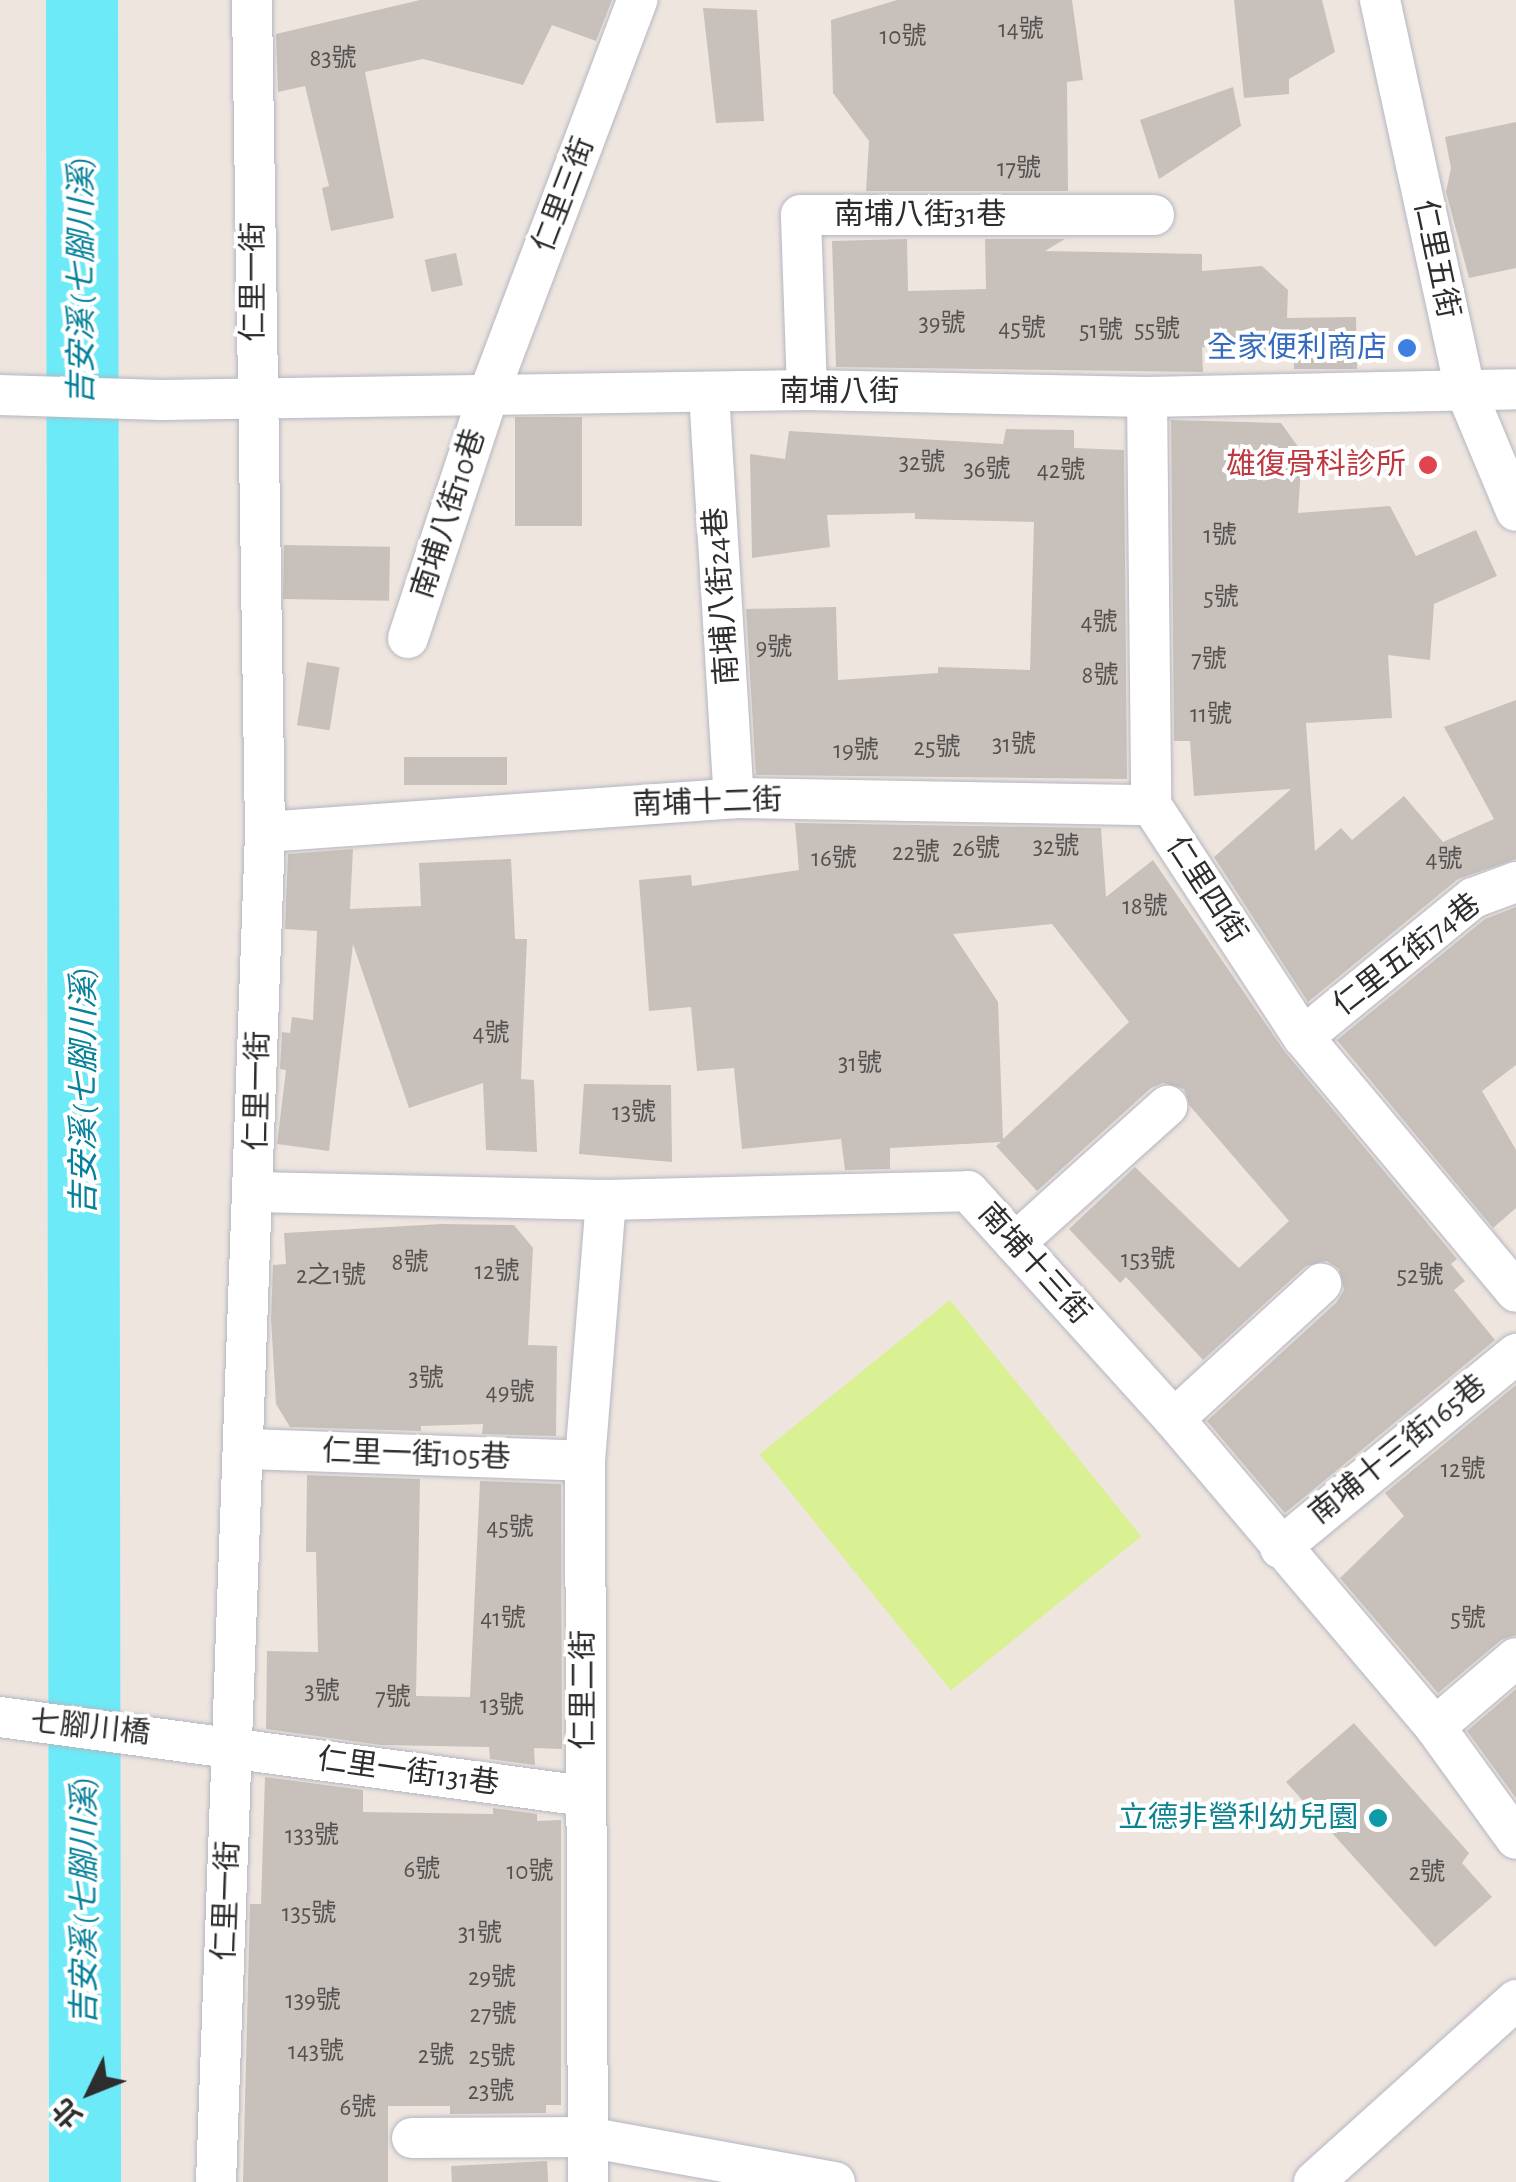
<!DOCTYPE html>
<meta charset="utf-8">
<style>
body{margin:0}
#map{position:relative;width:1516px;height:2182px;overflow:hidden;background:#efe5df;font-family:"Alegreya Sans","Noto Sans TC",sans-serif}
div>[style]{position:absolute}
.pitch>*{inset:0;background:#d9f093;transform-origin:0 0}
.river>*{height:72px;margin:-36px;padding:0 36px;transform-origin:36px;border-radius:36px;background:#6ceaf7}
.building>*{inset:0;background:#c8c0ba;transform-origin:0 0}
.roads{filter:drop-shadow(0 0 2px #b3b7c1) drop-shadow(0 0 2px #b3b7c1)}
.minor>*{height:40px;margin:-20px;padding:0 20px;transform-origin:20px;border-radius:20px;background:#fff}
.dots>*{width:28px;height:28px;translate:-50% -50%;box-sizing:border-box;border:5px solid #fff;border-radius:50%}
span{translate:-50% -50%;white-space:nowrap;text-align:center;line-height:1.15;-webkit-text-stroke:8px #fff;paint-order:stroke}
.number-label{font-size:25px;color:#545250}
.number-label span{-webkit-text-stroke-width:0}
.street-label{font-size:30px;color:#2d2d2d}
.shop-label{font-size:30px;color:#366cbe}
.right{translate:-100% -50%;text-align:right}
.health-label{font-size:30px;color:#be3a42}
.culture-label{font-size:30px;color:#0d838f}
.water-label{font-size:32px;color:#05819a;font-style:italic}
.north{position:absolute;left:40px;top:2042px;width:100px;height:100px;-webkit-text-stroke:8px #fff;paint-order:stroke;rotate:227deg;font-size:28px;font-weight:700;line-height:40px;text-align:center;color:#2d2d2d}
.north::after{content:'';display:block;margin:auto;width:35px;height:45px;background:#2d2d2d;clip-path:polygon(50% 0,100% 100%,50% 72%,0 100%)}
</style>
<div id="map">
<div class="pitch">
<i style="left:950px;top:1300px;width:304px;height:245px;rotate:51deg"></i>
</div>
<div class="river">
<i style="left:82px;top:0;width:2182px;rotate:89.92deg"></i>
</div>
<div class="building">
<i style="clip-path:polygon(420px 0,612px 0,596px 41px,552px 25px,523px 85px,423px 59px,365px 72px,394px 218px,331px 231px,322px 188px,329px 186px,305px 86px,278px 92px,276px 34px)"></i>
<i style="clip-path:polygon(897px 0,1072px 0,1083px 80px,1067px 82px,1068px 191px,866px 191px,869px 141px,833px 93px,831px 20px)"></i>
<i style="clip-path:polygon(1234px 0,1322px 0,1335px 52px,1289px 79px,1289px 94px,1244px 98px)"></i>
<i style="clip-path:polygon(703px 8px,757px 10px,764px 121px,716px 123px)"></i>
<i style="clip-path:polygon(1233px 87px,1241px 126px,1159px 179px,1140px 120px)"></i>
<i style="clip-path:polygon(1516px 122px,1516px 268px,1469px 278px,1446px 192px,1451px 168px,1445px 137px)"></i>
<i style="clip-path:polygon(907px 239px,908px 291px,986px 289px,985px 239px,1065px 239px,1045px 251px,1202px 254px,1202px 271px,1262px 266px,1288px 290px,1287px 318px,1356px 317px,1357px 369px,1294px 369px,1294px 351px,1202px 347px,1203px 372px,836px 367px,832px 241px)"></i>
<i style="left:456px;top:253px;width:33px;height:32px;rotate:78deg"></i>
<i style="left:582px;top:417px;width:109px;height:67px;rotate:90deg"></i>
<i style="clip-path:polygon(1171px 420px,1281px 423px,1302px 452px,1298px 513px,1390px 506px,1416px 556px,1476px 530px,1497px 576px,1434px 604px,1430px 660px,1388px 655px,1392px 718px,1306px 723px,1315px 851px,1341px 828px,1352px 840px,1404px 796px,1443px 842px,1494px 819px,1444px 727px,1516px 700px,1516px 859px,1458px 879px,1308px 1002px,1214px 857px,1291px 789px,1194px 796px,1190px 741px,1174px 741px)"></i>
<i style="clip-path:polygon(1006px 429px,1074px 430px,1074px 448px,1124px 450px,1127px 779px,756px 775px,746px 609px,836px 607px,838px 680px,938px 673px,938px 667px,1030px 670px,1034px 522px,915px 519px,915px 513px,827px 515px,830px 547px,752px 558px,750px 454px,785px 459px,789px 431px,1003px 444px)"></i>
<i style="left:284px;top:545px;width:106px;height:54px;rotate:1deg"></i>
<i style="left:307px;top:662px;width:33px;height:64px;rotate:9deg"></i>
<i style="left:507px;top:757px;width:28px;height:103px;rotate:90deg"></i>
<i style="clip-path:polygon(evenodd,795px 823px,1101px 828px,1106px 897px,1153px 860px,1285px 1052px,1457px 1259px,1451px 1264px,1465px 1281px,1454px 1290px,1495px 1340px,1285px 1513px,1207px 1421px,1337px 1302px,1344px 1290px,1339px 1269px,1327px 1261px,1306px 1266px,1203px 1360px,1126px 1277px,1120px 1283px,1069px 1229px,1135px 1167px,1239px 1268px,1289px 1221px,1190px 1106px,1184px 1089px,1163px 1083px,1151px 1088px,1037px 1191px,996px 1146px,1001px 1142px,890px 1148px,890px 1169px,845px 1170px,841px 1139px,742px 1149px,734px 1068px,697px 1071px,691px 1007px,649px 1011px,639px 880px,691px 875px,692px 886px,799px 870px,795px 823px,1052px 924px,1129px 1022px,1003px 1139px,998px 1002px,953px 934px,1052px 924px)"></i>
<i style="clip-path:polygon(353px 849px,350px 909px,421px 906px,419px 863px,511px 859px,515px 939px,527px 939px,521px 1079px,534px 1080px,537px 1152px,486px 1150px,483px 1083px,409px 1108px,353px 944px,329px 1151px,277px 1144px,286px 1070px,280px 1069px,282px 1032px,290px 1033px,292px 1017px,313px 1020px,317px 931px,285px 929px,288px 854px)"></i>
<i style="clip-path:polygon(1516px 907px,1516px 1065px,1482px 1091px,1516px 1150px,1516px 1208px,1493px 1228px,1337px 1040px,1485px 919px)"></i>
<i style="clip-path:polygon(584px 1084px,671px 1085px,672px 1162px,579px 1154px)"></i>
<i style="clip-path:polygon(441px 1224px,514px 1225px,533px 1248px,528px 1345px,557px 1346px,556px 1436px,482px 1434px,483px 1424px,421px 1426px,421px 1431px,290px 1427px,276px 1404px,271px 1319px,273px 1265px,286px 1264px,284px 1233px)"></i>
<i style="clip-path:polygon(1516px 1385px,1516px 1635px,1501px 1640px,1438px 1693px,1340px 1578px,1404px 1516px,1385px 1493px)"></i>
<i style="clip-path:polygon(307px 1475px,420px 1479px,416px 1696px,470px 1697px,480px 1481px,561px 1484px,562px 1749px,534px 1748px,535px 1765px,490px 1759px,489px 1747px,381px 1745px,266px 1729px,267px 1651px,318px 1652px,316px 1552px,306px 1552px)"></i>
<i style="clip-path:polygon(1516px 1689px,1516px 1798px,1467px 1731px)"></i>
<i style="clip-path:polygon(1354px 1723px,1469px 1853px,1462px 1863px,1492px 1897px,1435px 1947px,1286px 1782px)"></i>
<i style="clip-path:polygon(265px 1777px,363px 1790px,363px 1812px,493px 1814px,493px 1808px,537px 1814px,537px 1821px,561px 1820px,561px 2105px,546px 2105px,546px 2113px,450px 2114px,450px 2106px,388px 2106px,388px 2182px,243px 2182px,250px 1904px,261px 1904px)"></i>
<i style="left:547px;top:2161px;width:21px;height:96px;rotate:87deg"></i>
</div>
<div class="roads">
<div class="minor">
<i style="left:1380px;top:0;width:398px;rotate:77.7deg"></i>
<i style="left:1465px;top:389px;width:132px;rotate:67.3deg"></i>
<i style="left:807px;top:390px;width:175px;rotate:-92deg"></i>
<i style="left:801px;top:215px;width:353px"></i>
<i style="left:709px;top:393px;width:406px;rotate:86.5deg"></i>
<i style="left:0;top:395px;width:161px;rotate:1.8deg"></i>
<i style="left:161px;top:400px;width:646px;rotate:-0.89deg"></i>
<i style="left:807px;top:390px;width:340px;rotate:1.2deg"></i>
<i style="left:1147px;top:397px;width:369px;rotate:-1.2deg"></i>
<i style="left:1147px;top:397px;width:408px;rotate:89.4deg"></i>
<i style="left:1151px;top:805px;width:277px;rotate:56.8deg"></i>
<i style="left:1303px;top:1037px;width:332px;rotate:50.1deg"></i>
<i style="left:408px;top:638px;width:261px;rotate:-71.7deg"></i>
<i style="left:490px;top:390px;width:417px;rotate:-69.3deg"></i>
<i style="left:265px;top:832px;width:470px;rotate:-4.1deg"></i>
<i style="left:734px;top:798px;width:417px;rotate:1deg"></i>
<i style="left:1303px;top:1037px;width:220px;rotate:-39.3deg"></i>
<i style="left:1473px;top:898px;width:46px;rotate:-20.4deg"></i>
<i style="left:256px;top:1192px;width:350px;rotate:1.3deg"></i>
<i style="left:606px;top:1200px;width:362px;rotate:-1.4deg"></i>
<i style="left:968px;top:1191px;width:307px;rotate:47.9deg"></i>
<i style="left:1174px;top:1419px;width:404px;rotate:49.7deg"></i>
<i style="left:1435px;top:1727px;width:138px;rotate:54.1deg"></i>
<i style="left:1015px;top:1243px;width:205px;rotate:-42deg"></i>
<i style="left:1174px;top:1419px;width:200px;rotate:-42.6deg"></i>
<i style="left:247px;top:1449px;width:338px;rotate:2deg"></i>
<i style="left:1280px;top:1548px;width:306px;rotate:-39.4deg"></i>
<i style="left:0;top:1717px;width:589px;rotate:7.7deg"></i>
<i style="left:1435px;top:1727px;width:106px;rotate:-40.4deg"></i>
<i style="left:412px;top:2138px;width:175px;rotate:-0.3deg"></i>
<i style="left:587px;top:2137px;width:252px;rotate:10.3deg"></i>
<i style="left:216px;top:2182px;width:1351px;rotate:-87.92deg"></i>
<i style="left:265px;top:832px;width:832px;rotate:-90.9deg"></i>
<i style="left:588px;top:2182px;width:721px;rotate:-90.24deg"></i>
<i style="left:585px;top:1461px;width:262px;rotate:-85.4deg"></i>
<i style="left:1314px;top:2182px;width:272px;rotate:-42deg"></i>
</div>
</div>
<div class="dots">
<i style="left:1407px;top:348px;background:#3f7fe0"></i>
<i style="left:1428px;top:465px;background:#e0444e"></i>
<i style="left:1378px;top:1818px;background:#0f9aa8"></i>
</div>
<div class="number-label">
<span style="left:1021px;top:30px">14號</span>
<span style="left:903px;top:37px">10號</span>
<span style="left:333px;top:59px">83號</span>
<span style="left:1019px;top:169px">17號</span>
<span style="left:942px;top:324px">39號</span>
<span style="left:1022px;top:329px">45號</span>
<span style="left:1157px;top:330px">55號</span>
<span style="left:1101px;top:331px">51號</span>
<span style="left:922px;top:463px">32號</span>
<span style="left:987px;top:470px">36號</span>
<span style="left:1061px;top:471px">42號</span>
<span style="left:1220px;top:536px">1號</span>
<span style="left:1221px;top:598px">5號</span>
<span style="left:1099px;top:623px">4號</span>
<span style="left:774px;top:648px">9號</span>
<span style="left:1209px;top:660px">7號</span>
<span style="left:1100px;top:676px">8號</span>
<span style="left:1211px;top:715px">11號</span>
<span style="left:1014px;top:745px">31號</span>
<span style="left:937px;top:748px">25號</span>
<span style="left:856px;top:751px">19號</span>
<span style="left:1056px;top:847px">32號</span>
<span style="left:976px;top:849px">26號</span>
<span style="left:916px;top:853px">22號</span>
<span style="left:834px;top:859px">16號</span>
<span style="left:1444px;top:860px">4號</span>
<span style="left:1145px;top:907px">18號</span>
<span style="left:491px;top:1034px">4號</span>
<span style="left:860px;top:1064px">31號</span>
<span style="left:634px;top:1113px">13號</span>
<span style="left:1148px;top:1260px">153號</span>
<span style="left:410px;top:1263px">8號</span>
<span style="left:497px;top:1272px">12號</span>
<span style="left:331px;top:1276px">2之1號</span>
<span style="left:1420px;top:1276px">52號</span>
<span style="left:426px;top:1379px">3號</span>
<span style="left:510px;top:1393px">49號</span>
<span style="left:1463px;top:1470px">12號</span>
<span style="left:510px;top:1528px">45號</span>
<span style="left:503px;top:1619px">41號</span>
<span style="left:1468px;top:1619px">5號</span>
<span style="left:322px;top:1692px">3號</span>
<span style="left:393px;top:1698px">7號</span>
<span style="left:502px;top:1706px">13號</span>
<span style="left:312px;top:1836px">133號</span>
<span style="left:422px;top:1870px">6號</span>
<span style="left:530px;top:1872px">10號</span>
<span style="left:1427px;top:1873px">2號</span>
<span style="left:309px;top:1914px">135號</span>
<span style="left:480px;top:1934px">31號</span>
<span style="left:492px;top:1978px">29號</span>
<span style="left:313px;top:2001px">139號</span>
<span style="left:493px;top:2015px">27號</span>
<span style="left:316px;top:2052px">143號</span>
<span style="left:436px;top:2056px">2號</span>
<span style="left:492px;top:2057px">25號</span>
<span style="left:491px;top:2092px">23號</span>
<span style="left:358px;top:2108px">6號</span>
</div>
<div class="street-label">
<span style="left:564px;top:195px;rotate:-69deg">仁里三街</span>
<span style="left:920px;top:215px">南埔八街31巷</span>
<span style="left:1436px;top:259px;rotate:78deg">仁里五街</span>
<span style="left:254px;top:282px;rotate:-90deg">仁里一街</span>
<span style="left:839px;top:392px">南埔八街</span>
<span style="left:449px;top:514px;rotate:-72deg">南埔八街10巷</span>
<span style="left:722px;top:596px;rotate:-94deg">南埔八街24巷</span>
<span style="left:707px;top:803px;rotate:-2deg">南埔十二街</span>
<span style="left:1206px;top:890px;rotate:57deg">仁里四街</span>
<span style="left:1407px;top:955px;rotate:-38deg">仁里五街74巷</span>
<span style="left:258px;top:1091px;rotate:-89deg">仁里一街</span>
<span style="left:1034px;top:1264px;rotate:48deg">南埔十三街</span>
<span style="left:1398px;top:1450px;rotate:-39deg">南埔十三街165巷</span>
<span style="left:416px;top:1455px;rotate:2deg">仁里一街105巷</span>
<span style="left:584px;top:1690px;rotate:-90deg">仁里二街</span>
<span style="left:90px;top:1728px;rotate:6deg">七腳川橋</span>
<span style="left:408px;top:1772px;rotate:8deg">仁里一街131巷</span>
<span style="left:227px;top:1901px;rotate:-88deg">仁里一街</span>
</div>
<div class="shop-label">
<span class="right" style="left:1387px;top:348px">全家便利商店</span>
</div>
<div class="health-label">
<span class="right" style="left:1406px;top:465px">雄復骨科診所</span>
</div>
<div class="culture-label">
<span class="right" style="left:1358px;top:1818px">立德非營利幼兒園</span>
</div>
<div class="water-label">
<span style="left:82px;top:281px;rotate:-90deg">吉安溪 (七腳川溪)</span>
<span style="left:84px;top:1091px;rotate:-90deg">吉安溪 (七腳川溪)</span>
<span style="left:85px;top:1901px;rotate:-90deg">吉安溪 (七腳川溪)</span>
</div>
<div class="north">北</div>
</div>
